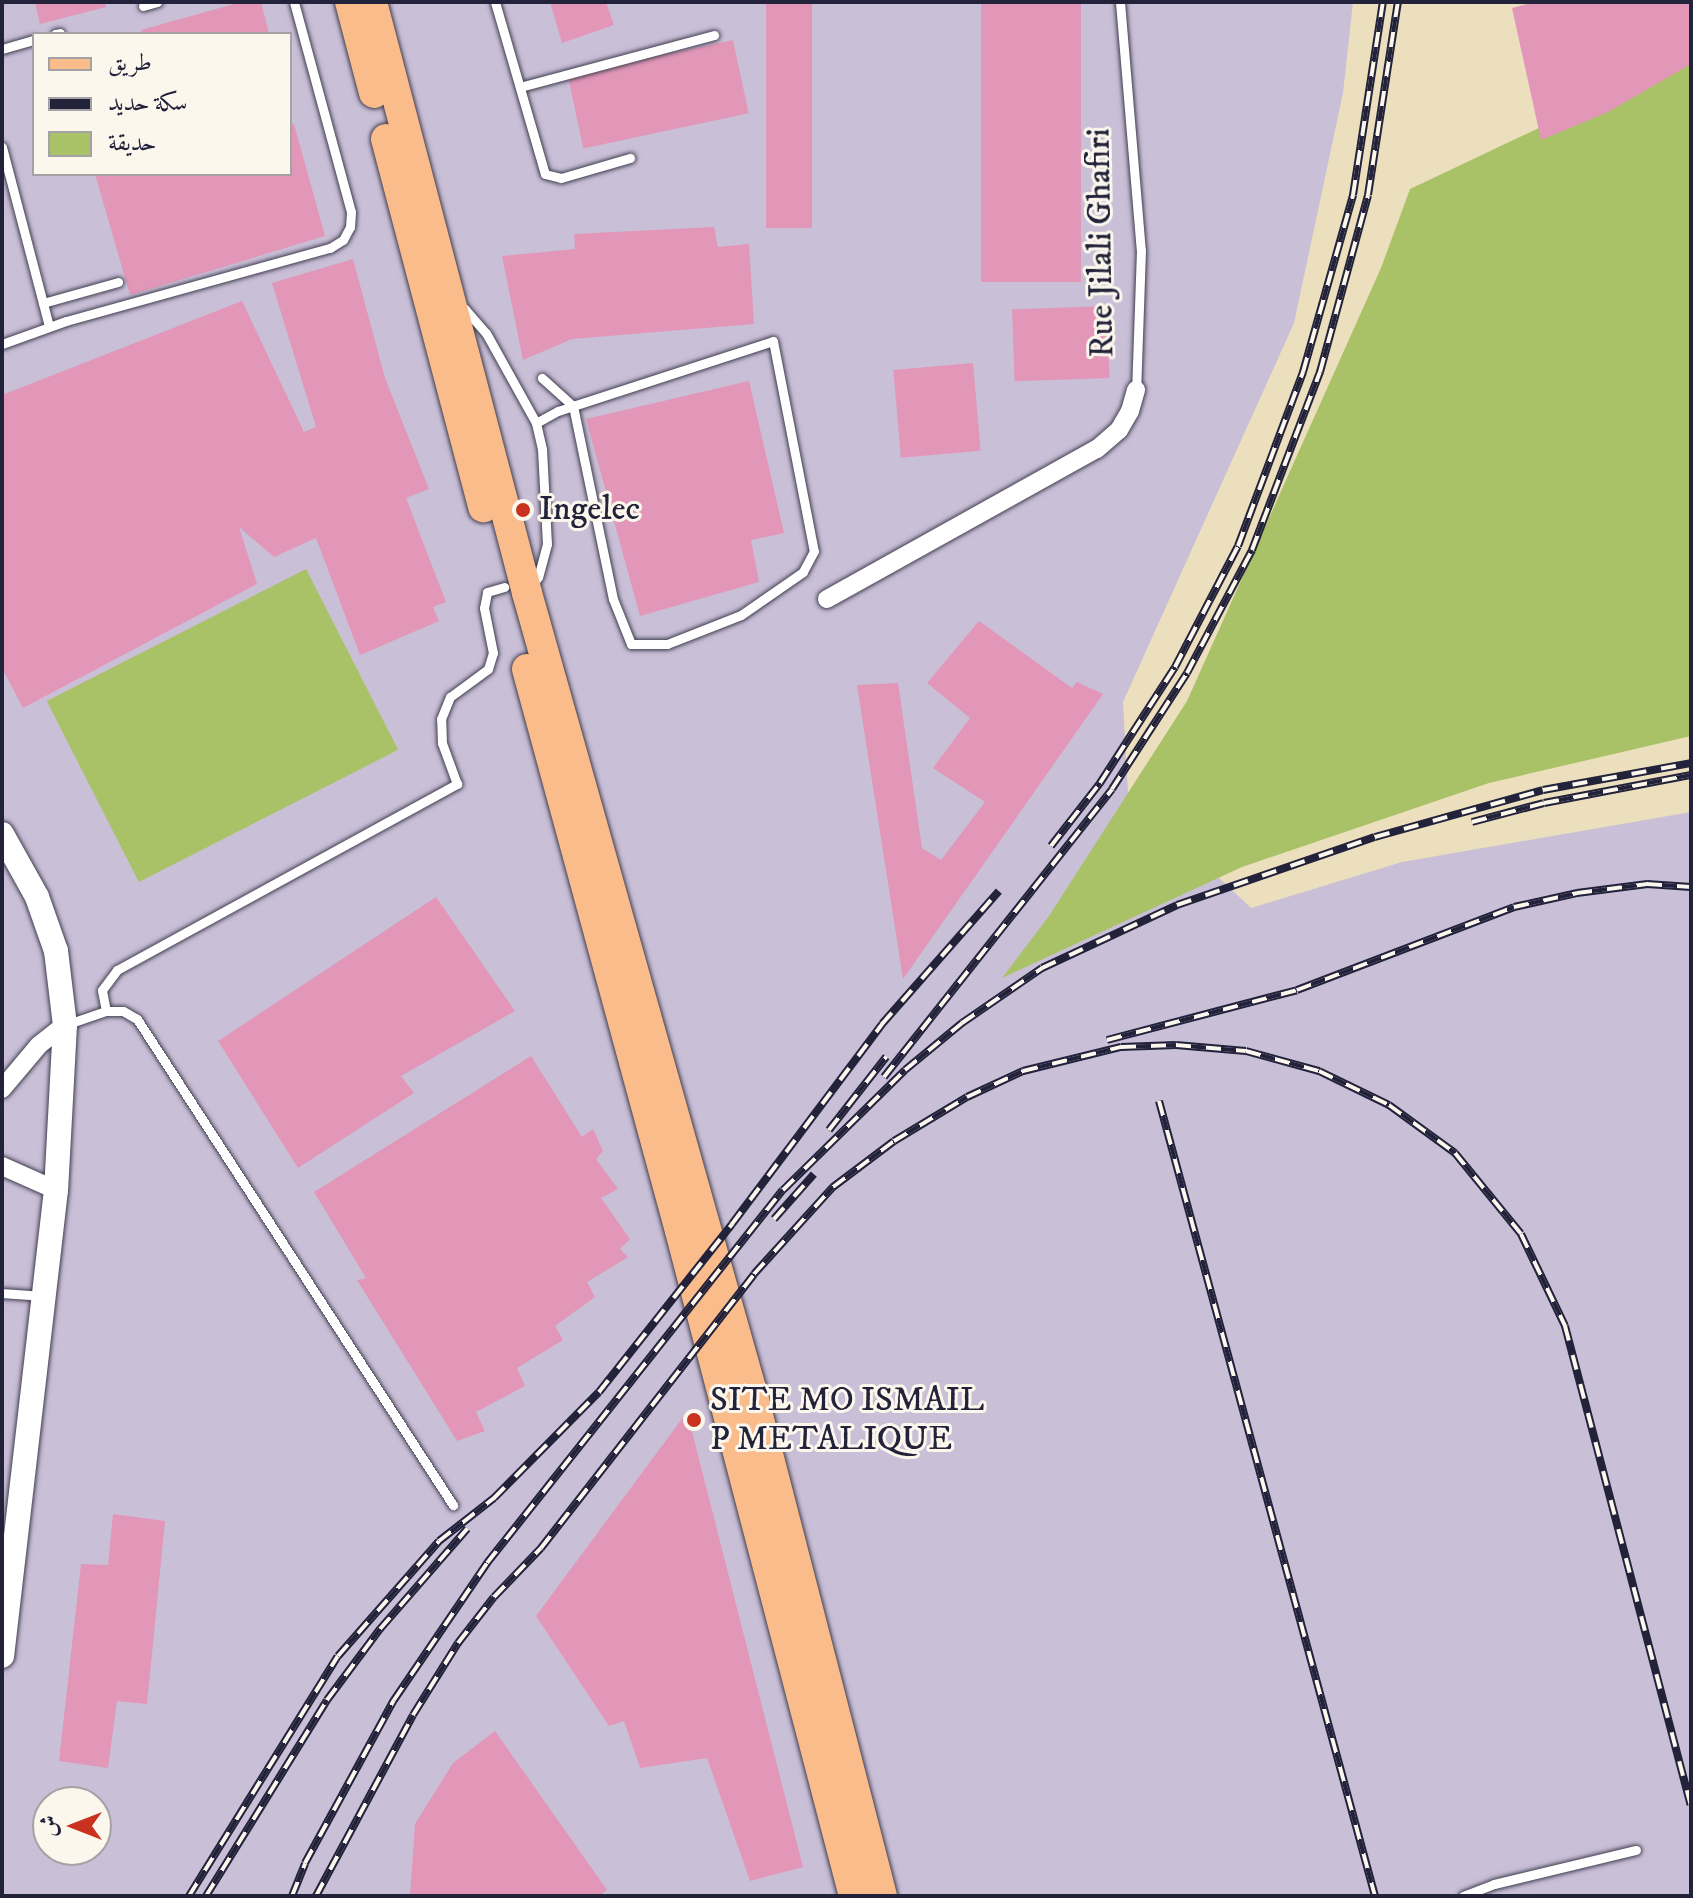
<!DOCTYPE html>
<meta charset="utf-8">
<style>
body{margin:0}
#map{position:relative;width:1693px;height:1898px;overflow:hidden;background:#ecdfbe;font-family:"IM FELL DW Pica",Amiri,serif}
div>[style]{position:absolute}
.industrial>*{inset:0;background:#c9bfd7}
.green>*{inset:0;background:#aac267;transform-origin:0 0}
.building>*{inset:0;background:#e297b8;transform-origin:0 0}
.roads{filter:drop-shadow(0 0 2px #403e4f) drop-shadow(0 0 2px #403e4f)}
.service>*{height:9px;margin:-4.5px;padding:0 4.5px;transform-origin:4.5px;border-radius:4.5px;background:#fff}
.minor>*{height:18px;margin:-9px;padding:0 9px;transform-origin:9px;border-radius:9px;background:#fff}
.tertiary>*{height:24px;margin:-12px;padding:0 12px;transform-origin:12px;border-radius:12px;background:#fff}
.primary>*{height:30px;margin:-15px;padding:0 15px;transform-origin:15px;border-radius:15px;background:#fabc8b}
.rail>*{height:8px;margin-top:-4px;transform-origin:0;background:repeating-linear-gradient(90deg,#fbf7ec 0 15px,#22223b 0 30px);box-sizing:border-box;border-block:2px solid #22223b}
.dots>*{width:22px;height:22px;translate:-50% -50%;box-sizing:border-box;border:4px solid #fbf7ec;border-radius:50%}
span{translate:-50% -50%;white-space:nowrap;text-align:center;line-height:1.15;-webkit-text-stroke:6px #fbf7ec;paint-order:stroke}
.street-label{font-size:34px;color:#22223b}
.poi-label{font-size:34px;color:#22223b}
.left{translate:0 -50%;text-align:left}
.frame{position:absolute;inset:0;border:4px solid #22223b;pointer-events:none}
.legend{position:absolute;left:32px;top:32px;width:260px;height:144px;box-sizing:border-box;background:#fbf7ec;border:2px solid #a4a2a5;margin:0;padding:10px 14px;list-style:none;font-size:24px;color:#22223b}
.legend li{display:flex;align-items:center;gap:16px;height:40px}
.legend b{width:40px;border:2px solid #a4a2a5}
.north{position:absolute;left:32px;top:1786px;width:80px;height:80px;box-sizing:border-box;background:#fbf7ec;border:2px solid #a4a2a5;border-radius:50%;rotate:270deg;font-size:22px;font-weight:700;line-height:32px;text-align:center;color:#22223b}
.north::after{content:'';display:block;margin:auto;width:28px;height:36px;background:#c8321e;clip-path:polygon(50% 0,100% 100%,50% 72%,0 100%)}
</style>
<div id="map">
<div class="industrial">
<i style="clip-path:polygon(evenodd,2px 2px,1353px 2px,1343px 93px,1294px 323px,1123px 702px,1128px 792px,1251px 908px,1402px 862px,1691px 812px,1691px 1896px,2px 1896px,2px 2px,34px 34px,290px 34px,290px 174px,34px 174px,34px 34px,2px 2px,48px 1802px,96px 1802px,96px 1850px,48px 1850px,48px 1802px)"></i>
</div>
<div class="green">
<i style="clip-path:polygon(1691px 56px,1691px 736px,1489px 783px,1242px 867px,1002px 978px,1049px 916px,1187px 701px,1381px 268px,1410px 189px)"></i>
<i style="left:306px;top:569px;width:203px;height:291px;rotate:63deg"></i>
</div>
<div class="building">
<i style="clip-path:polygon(35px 2px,105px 2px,106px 7px,40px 24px)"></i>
<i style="clip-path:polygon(241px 2px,261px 2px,269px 34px,142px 34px,141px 30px)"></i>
<i style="clip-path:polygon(550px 2px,606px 2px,614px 25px,562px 43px)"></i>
<i style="left:766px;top:2px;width:46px;height:226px"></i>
<i style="left:981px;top:2px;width:100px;height:280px"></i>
<i style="clip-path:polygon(1534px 2px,1691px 2px,1691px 64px,1608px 112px,1541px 140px,1512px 8px)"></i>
<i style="left:733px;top:40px;width:75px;height:169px;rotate:78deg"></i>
<i style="clip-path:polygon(294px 124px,325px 236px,130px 295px,95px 174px,290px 174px,290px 125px)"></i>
<i style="clip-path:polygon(714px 227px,718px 247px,749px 244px,754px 324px,572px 339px,523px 360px,502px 256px,575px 249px,574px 234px)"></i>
<i style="clip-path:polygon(353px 259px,385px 378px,429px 489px,406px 498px,446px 602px,433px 607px,439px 621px,360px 655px,316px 538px,274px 557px,239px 527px,257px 584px,23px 708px,2px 668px,2px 395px,242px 301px,304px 432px,316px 427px,272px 283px)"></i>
<i style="left:1107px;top:306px;width:72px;height:95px;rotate:88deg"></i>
<i style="left:973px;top:363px;width:88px;height:80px;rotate:85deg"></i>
<i style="clip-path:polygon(749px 381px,784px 533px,751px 540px,759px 582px,640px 616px,586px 419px)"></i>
<i style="clip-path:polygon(979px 621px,1072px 688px,1077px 682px,1103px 694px,903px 979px,857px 685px,898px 683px,922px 848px,941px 860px,985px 802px,933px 768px,970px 718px,927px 683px)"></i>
<i style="clip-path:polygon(436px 897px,515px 1011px,401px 1076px,414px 1093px,298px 1168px,218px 1041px)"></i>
<i style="clip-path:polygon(531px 1056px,582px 1137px,593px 1129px,603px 1151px,596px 1159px,618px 1189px,601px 1198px,630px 1239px,620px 1249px,628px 1257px,587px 1282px,595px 1297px,555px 1326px,563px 1340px,517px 1368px,525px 1386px,476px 1412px,485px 1431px,457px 1441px,357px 1280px,366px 1278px,314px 1192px)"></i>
<i style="clip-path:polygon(687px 1412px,803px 1867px,750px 1881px,707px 1758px,640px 1768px,624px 1721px,609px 1726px,536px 1616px)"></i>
<i style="clip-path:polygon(113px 1514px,165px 1521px,147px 1704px,117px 1701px,108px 1768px,59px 1761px,81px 1564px,108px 1565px)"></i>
<i style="clip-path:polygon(495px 1731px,607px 1890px,599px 1896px,410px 1896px,415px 1824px,453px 1763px)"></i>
</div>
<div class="roads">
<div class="service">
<i style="left:495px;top:2px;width:179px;rotate:73.8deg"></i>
<i style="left:545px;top:174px;width:16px;rotate:14deg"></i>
<i style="left:561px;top:178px;width:72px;rotate:-16.2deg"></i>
<i style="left:1120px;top:2px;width:249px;rotate:85.2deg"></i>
<i style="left:1141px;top:250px;width:140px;rotate:92deg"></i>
<i style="left:143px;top:6px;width:15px;rotate:-16deg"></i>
<i style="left:55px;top:34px;width:5px;rotate:-11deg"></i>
<i style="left:2px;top:49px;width:33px;rotate:-16deg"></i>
<i style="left:520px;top:87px;width:201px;rotate:-15deg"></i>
<i style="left:2px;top:147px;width:185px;rotate:75.3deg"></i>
<i style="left:43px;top:303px;width:78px;rotate:-15.6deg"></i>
<i style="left:464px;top:308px;width:33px;rotate:49deg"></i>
<i style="left:486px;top:333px;width:103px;rotate:60.9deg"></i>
<i style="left:536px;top:423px;width:27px;rotate:77deg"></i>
<i style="left:542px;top:449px;width:95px;rotate:87deg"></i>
<i style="left:547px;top:544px;width:34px;rotate:105deg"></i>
<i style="left:538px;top:577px;width:12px;rotate:125deg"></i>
<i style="left:2px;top:344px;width:68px;rotate:-19.8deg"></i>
<i style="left:66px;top:321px;width:274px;rotate:-15.5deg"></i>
<i style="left:330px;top:248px;width:15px;rotate:-32deg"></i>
<i style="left:343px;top:240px;width:15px;rotate:-62deg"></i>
<i style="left:350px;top:227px;width:15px;rotate:-86deg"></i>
<i style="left:351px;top:212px;width:218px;rotate:-105.2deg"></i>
<i style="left:536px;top:423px;width:25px;rotate:-29deg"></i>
<i style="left:558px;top:411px;width:16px;rotate:-18deg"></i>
<i style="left:573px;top:406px;width:210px;rotate:-18deg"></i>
<i style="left:773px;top:341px;width:214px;rotate:79deg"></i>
<i style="left:814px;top:551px;width:24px;rotate:118deg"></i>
<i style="left:803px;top:572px;width:75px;rotate:145.3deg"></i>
<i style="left:741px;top:615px;width:79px;rotate:158.6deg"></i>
<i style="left:667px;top:644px;width:36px;rotate:180deg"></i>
<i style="left:631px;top:644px;width:48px;rotate:-111.8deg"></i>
<i style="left:613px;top:599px;width:197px;rotate:-101.7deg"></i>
<i style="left:573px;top:406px;width:42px;rotate:-137.9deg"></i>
<i style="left:106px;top:1011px;width:21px;rotate:-101deg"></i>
<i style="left:102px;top:990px;width:25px;rotate:-53deg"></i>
<i style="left:117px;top:970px;width:388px;rotate:-28.7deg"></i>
<i style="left:457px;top:784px;width:44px;rotate:-110.1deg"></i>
<i style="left:442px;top:743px;width:24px;rotate:-92deg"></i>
<i style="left:441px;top:719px;width:24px;rotate:-68deg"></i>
<i style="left:450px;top:697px;width:47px;rotate:-36.4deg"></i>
<i style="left:488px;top:669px;width:17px;rotate:-73deg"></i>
<i style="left:493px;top:653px;width:46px;rotate:-101.3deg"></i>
<i style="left:484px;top:608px;width:16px;rotate:-79deg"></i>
<i style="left:487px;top:592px;width:18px;rotate:-16deg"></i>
<i style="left:65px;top:1025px;width:43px;rotate:-18.9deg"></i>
<i style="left:106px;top:1011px;width:17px"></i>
<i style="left:123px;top:1011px;width:16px;rotate:30deg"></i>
<i style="left:137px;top:1019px;width:580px;rotate:56.97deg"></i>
<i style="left:2px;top:1293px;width:41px;rotate:4.2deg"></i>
<i style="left:1463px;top:1896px;width:33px;rotate:-21deg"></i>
<i style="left:1494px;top:1884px;width:146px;rotate:-13.5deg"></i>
</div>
<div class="minor">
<i style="left:827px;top:599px;width:309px;rotate:-29.1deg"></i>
<i style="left:1097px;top:449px;width:29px;rotate:-41deg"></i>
<i style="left:1119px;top:430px;width:22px;rotate:-60deg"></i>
<i style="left:1130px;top:411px;width:22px;rotate:-74deg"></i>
<i style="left:2px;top:1089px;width:57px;rotate:-49.9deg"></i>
<i style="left:39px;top:1045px;width:33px;rotate:-38deg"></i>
<i style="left:2px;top:1166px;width:59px;rotate:24deg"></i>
</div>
<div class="tertiary">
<i style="left:2px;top:834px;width:72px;rotate:60.9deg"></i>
<i style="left:37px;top:897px;width:57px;rotate:70.6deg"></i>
<i style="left:56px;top:951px;width:75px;rotate:83.1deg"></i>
<i style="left:65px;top:1025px;width:165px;rotate:93.1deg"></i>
<i style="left:56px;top:1190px;width:469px;rotate:96.6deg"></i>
</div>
<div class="primary">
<i style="left:350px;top:2px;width:94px;rotate:75.2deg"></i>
<i style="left:372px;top:2px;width:611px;rotate:75.3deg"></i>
<i style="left:527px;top:593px;width:830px;rotate:74.27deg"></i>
<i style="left:752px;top:1392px;width:520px;rotate:75.54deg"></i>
<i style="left:386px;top:139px;width:381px;rotate:75.2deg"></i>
<i style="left:527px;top:669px;width:582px;rotate:74.77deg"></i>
<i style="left:680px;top:1231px;width:687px;rotate:75.34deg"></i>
</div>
</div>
<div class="rail">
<i style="left:1472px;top:822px;width:74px;rotate:-14.8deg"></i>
<i style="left:1544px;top:803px;width:150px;rotate:-10.8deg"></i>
<i style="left:1051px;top:846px;width:80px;rotate:-52.1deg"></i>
<i style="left:1100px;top:783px;width:138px;rotate:-57.1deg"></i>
<i style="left:1175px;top:667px;width:136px;rotate:-62.5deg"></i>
<i style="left:1238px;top:546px;width:186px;rotate:-69.5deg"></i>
<i style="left:1303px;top:372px;width:184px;rotate:-74.2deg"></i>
<i style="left:1353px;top:195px;width:195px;rotate:-81.2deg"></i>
<i style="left:1107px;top:1040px;width:196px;rotate:-14.7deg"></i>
<i style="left:1297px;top:990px;width:232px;rotate:-20.9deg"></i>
<i style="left:1514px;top:907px;width:65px;rotate:-12.5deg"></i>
<i style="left:1577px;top:893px;width:71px;rotate:-7.3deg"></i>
<i style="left:1647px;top:884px;width:44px;rotate:3.9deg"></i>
<i style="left:884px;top:1077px;width:367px;rotate:-51.6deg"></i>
<i style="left:1112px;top:789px;width:138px;rotate:-57.1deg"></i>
<i style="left:1187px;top:673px;width:139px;rotate:-62.1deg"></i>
<i style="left:1252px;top:550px;width:191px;rotate:-69.1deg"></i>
<i style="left:1320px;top:372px;width:183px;rotate:-74.8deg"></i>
<i style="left:1368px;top:195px;width:195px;rotate:-81.2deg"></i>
<i style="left:1159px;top:1101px;width:824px;rotate:74.8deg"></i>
<i style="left:829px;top:1130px;width:93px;rotate:-52deg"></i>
<i style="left:774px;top:1219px;width:60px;rotate:-48.4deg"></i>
<i style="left:189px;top:1896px;width:282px;rotate:-58.2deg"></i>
<i style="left:338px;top:1656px;width:153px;rotate:-48.7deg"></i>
<i style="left:439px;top:1541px;width:70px;rotate:-38deg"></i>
<i style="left:494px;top:1498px;width:149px;rotate:-45.3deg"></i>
<i style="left:599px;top:1392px;width:214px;rotate:-51.6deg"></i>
<i style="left:732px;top:1224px;width:250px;rotate:-53.1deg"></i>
<i style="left:882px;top:1024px;width:177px;rotate:-48.7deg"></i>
<i style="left:206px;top:1896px;width:230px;rotate:-58.3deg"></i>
<i style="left:327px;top:1700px;width:89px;rotate:-53.3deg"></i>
<i style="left:380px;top:1629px;width:133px;rotate:-49deg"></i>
<i style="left:292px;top:1896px;width:35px;rotate:-68deg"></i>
<i style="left:305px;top:1863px;width:186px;rotate:-61.4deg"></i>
<i style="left:394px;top:1700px;width:166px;rotate:-55.8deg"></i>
<i style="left:487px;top:1563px;width:476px;rotate:-51.6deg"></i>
<i style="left:783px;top:1190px;width:171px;rotate:-44.5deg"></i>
<i style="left:905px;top:1070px;width:74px;rotate:-39.5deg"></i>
<i style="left:962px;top:1023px;width:97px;rotate:-34.5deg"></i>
<i style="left:1042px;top:968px;width:149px;rotate:-25deg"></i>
<i style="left:1177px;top:905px;width:209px;rotate:-19deg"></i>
<i style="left:1375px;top:837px;width:174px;rotate:-15.6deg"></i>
<i style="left:1543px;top:790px;width:150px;rotate:-10.3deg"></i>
<i style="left:316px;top:1896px;width:205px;rotate:-61.8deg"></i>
<i style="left:413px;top:1715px;width:85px;rotate:-58deg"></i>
<i style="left:458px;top:1643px;width:58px;rotate:-52deg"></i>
<i style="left:494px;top:1597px;width:68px;rotate:-46.2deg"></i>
<i style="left:541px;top:1548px;width:347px;rotate:-52.1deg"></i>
<i style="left:754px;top:1274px;width:118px;rotate:-47.8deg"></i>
<i style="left:833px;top:1187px;width:76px;rotate:-37deg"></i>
<i style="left:894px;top:1141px;width:85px;rotate:-31.1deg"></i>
<i style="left:967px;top:1097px;width:62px;rotate:-24.9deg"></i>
<i style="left:1023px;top:1071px;width:101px;rotate:-13.8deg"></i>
<i style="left:1121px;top:1047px;width:55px;rotate:-2.1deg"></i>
<i style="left:1176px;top:1045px;width:70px;rotate:4.9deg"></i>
<i style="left:1246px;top:1051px;width:76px;rotate:15.3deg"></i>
<i style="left:1319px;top:1071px;width:78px;rotate:25.9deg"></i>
<i style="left:1389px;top:1105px;width:82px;rotate:36deg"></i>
<i style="left:1455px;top:1153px;width:104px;rotate:50.8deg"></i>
<i style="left:1521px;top:1234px;width:102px;rotate:64.4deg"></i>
<i style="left:1565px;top:1326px;width:495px;rotate:75.3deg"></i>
</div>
<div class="dots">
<i style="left:523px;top:510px;background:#c8321e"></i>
<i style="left:694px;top:1420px;background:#c8321e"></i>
</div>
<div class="street-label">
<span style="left:1101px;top:243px;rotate:-91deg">Rue Jilali Ghafiri</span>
</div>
<div class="poi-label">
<span class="left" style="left:539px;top:510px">Ingelec</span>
<span class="left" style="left:710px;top:1420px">SITE MO ISMAIL<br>P METALIQUE</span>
</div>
<div class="frame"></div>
<ul class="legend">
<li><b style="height:10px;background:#fabc8b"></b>طريق</li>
<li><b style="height:10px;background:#22223b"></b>سكة حديد</li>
<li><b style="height:22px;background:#aac267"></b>حديقة</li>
</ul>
<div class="north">ش</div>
</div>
